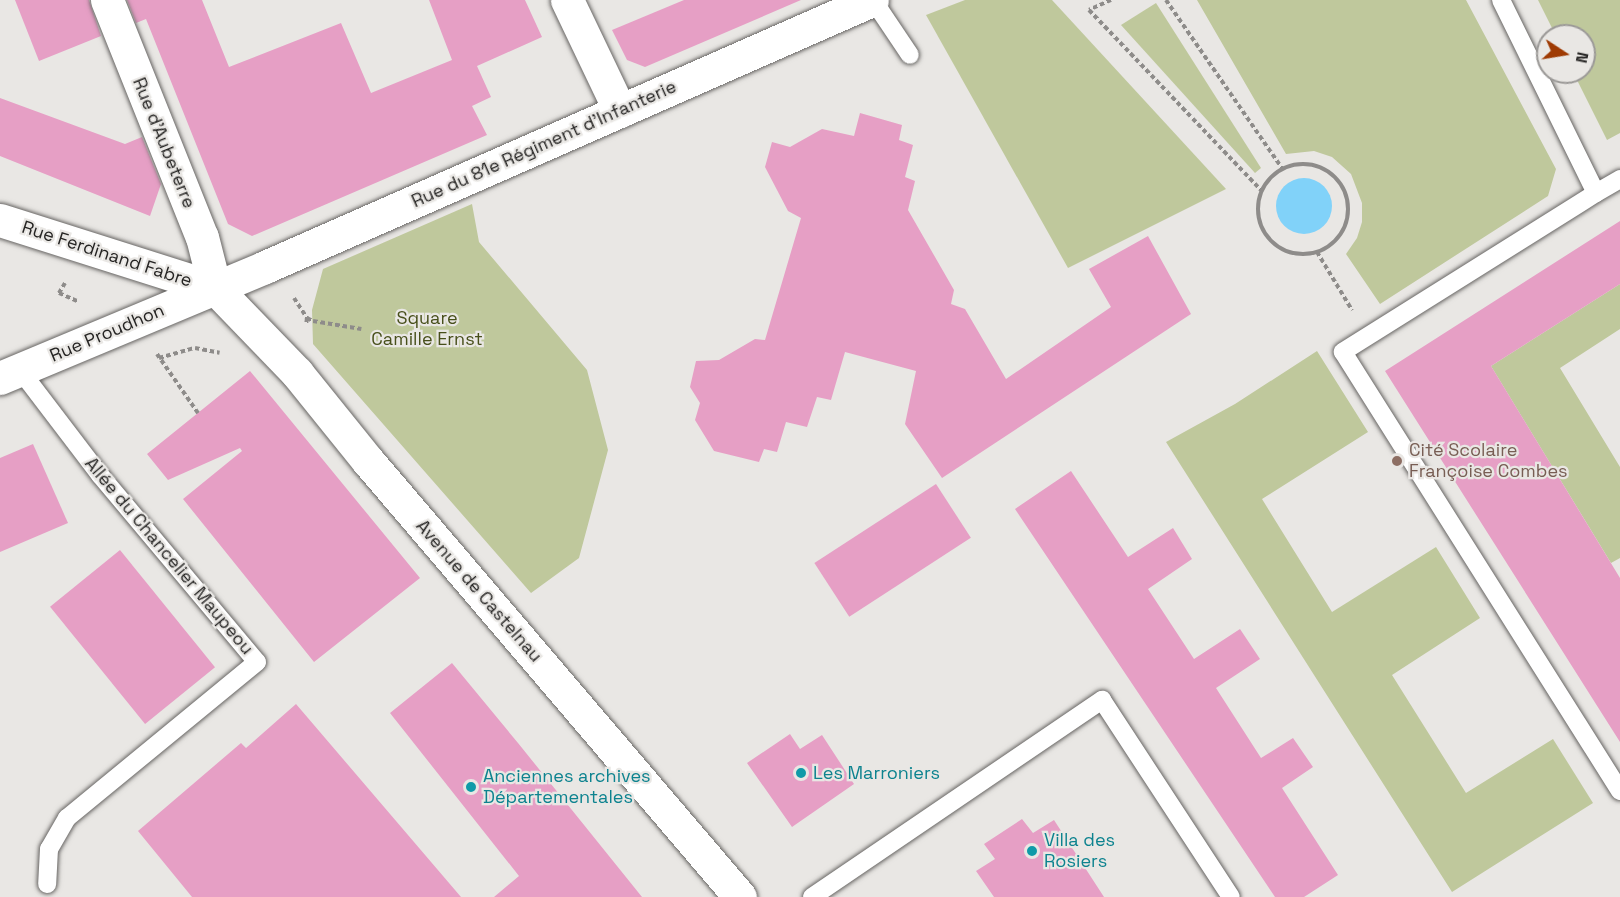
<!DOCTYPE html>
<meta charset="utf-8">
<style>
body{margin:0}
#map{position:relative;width:1620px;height:897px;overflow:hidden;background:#e9e7e4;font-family:"Space Grotesk",sans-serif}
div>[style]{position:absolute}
.green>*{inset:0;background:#bfc89c}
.water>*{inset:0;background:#81d2f9}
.round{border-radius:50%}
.building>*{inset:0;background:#e69fc5;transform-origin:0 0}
.path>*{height:4px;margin-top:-2px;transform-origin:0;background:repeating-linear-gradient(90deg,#8e8c8a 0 4.5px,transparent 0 7.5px)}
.path>.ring{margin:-2px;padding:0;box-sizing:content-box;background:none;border:4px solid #8e8c8a;border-radius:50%}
.roads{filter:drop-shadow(0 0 2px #676563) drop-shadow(0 0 2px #676563)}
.service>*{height:18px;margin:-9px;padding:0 9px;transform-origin:9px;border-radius:9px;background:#fff}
.minor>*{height:33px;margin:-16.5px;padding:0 16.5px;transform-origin:16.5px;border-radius:16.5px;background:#fff}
.tertiary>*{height:33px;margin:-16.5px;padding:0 16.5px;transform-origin:16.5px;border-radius:16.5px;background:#fff}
.dots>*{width:16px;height:16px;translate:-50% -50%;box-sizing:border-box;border:3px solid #e9e7e4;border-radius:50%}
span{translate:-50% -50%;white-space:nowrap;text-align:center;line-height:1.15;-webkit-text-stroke:4.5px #e9e7e4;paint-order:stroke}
.street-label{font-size:18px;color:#252423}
.park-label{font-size:18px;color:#474f1a}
.education-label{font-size:18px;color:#785e54}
.left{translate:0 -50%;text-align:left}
.culture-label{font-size:18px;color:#0d838f}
.north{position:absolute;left:1536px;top:24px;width:60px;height:60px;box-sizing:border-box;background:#e9e7e4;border:2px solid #9b9997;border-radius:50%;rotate:102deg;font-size:16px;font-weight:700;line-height:24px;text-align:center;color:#252423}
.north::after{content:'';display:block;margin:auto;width:21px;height:27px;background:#9f3b03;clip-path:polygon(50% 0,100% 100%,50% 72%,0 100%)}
</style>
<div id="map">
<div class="green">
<i style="clip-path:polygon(965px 0,1052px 0,1226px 189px,1068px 268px,926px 15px)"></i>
<i style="clip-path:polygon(1197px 0,1466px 0,1556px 169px,1548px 196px,1380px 304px,1346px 254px,1357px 238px,1362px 222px,1362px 203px,1351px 174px,1332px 157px,1314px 151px,1286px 154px)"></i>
<i style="clip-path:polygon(1538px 0,1620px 0,1620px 133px,1607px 140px,1573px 72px,1584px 72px,1584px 36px,1556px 36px)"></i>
<i style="clip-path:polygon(1156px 3px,1261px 168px,1255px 173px,1121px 25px)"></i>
<i style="clip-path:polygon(472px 204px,479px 242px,587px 370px,608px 450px,579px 558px,531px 593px,313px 344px,312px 310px,323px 269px)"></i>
<i style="clip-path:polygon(1620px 284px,1620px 329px,1560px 368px,1620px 467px,1620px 558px,1611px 563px,1491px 366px)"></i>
<i style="clip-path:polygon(1317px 351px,1368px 432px,1262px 499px,1332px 612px,1436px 547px,1480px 618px,1392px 675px,1466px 793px,1553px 739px,1593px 803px,1452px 892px,1166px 442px,1235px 404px)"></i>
</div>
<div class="water">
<i class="round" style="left:1276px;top:178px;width:56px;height:56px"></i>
</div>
<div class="building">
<i style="clip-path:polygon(15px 0,89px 0,101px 36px,39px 61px)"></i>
<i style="clip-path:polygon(127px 0,202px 0,229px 67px,341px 23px,371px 93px,452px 60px,429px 0,525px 0,542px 37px,477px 66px,491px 97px,472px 106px,487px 135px,252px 236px,228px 224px,146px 19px,136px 23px)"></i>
<i style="clip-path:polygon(684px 0,801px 0,645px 67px,627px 60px,612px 30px)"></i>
<i style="clip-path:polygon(0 98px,125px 144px,142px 137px,161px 184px,150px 216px,0 156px)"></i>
<i style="clip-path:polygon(860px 113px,902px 125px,899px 140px,913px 145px,905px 177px,915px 181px,908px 210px,954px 290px,951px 304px,965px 309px,1006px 379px,1111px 307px,1089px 269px,1148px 236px,1191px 314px,942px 478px,905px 424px,916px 371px,845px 352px,831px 400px,817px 397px,807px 427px,786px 422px,777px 452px,764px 449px,759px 462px,714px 451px,695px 420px,700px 403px,690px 387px,696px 361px,719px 360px,755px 339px,765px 340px,801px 218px,788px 211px,765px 167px,772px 142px,790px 147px,822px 129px,854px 136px)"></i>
<i style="clip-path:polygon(1620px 221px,1620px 284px,1491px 366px,1620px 578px,1620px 742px,1385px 371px)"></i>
<i style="clip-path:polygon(250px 371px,420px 578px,314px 662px,183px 499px,242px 451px,240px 448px,168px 480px,147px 454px)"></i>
<i style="clip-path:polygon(33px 444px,68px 523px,0 552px,0 458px)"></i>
<i style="clip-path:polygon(1071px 471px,1128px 557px,1173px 528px,1192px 559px,1148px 589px,1194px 659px,1240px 629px,1260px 659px,1216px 688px,1261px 758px,1293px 738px,1313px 767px,1282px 788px,1338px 875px,1304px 897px,1275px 897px,1015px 509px)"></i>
<i style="left:936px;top:484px;width:64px;height:145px;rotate:57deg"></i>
<i style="left:120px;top:550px;width:151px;height:90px;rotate:51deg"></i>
<i style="clip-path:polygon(452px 663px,518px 743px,642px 897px,494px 897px,519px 876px,390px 713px)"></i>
<i style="clip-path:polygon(296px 704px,461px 897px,192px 897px,138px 831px,241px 743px,246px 748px)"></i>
<i style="clip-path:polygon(790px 734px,800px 749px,822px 735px,854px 784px,792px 827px,747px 763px)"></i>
<i style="clip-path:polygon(1022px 819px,1033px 833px,1054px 820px,1104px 897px,994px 897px,976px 871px,995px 859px,984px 844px)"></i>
</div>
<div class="path">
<i style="left:1111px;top:0;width:24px;rotate:156deg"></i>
<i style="left:1089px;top:10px;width:249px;rotate:46.3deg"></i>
<i style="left:1166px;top:0;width:204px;rotate:55.4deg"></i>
<i class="ring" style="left:1258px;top:164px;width:86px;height:86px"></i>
<i style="left:1317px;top:252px;width:68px;rotate:58.9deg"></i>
<i style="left:65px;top:283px;width:12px;rotate:121deg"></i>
<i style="left:59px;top:293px;width:20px;rotate:24deg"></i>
<i style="left:294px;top:298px;width:24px;rotate:57deg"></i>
<i style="left:307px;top:318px;width:7px;rotate:98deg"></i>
<i style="left:307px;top:318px;width:7px;rotate:27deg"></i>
<i style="left:313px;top:321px;width:49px;rotate:9.5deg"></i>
<i style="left:157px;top:354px;width:72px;rotate:55.2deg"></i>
<i style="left:159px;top:358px;width:37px;rotate:-16deg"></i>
<i style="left:195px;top:348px;width:25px;rotate:11deg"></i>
</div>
<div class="roads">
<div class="service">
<i style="left:873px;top:0;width:66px;rotate:56.1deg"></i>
<i style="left:1501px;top:0;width:215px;rotate:63.8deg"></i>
<i style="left:1596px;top:193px;width:28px;rotate:-30deg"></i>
<i style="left:1596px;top:193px;width:299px;rotate:147.9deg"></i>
<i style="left:1343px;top:352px;width:519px;rotate:57.75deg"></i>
<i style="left:20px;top:370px;width:132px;rotate:52.7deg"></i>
<i style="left:100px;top:475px;width:244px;rotate:50deg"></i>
<i style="left:257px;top:662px;width:246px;rotate:140.6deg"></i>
<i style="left:67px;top:818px;width:36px;rotate:120deg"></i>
<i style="left:49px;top:849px;width:35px;rotate:93deg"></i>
<i style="left:812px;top:897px;width:351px;rotate:-34.2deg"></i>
<i style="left:1102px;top:700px;width:235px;rotate:56.8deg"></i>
</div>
<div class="minor">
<i style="left:107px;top:0;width:255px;rotate:68.2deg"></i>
<i style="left:202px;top:237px;width:53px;rotate:75.7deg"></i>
<i style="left:567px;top:0;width:123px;rotate:64.5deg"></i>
<i style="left:0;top:220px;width:225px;rotate:17.6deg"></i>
<i style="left:215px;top:288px;width:118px;rotate:46deg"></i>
<i style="left:297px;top:373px;width:113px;rotate:51.1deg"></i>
<i style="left:368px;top:461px;width:573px;rotate:49.53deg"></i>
</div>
<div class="tertiary">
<i style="left:0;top:378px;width:287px;rotate:-22.7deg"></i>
<i style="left:265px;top:267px;width:663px;rotate:-23.74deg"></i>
</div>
</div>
<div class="dots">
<i style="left:1397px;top:461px;background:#8d6e63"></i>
<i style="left:801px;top:773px;background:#0f9aa8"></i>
<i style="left:471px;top:787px;background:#0f9aa8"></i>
<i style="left:1032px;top:851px;background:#0f9aa8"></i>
</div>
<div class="street-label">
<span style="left:164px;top:143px;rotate:68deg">Rue d'Aubeterre</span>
<span style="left:544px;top:144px;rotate:-24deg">Rue du 81e Régiment d'Infanterie</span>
<span style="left:107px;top:254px;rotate:18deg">Rue Ferdinand Fabre</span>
<span style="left:107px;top:333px;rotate:-23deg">Rue Proudhon</span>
<span style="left:169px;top:556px;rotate:50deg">Allée du Chancelier Maupeou</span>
<span style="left:479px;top:591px;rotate:49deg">Avenue de Castelnau</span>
</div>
<div class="park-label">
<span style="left:427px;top:329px">Square<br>Camille Ernst</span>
</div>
<div class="education-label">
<span class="left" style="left:1409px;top:461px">Cité Scolaire<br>Françoise Combes</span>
</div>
<div class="culture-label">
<span class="left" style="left:813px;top:773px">Les Marroniers</span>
<span class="left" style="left:483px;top:787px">Anciennes archives<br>Départementales</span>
<span class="left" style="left:1044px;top:851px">Villa des<br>Rosiers</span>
</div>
<div class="north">N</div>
</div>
